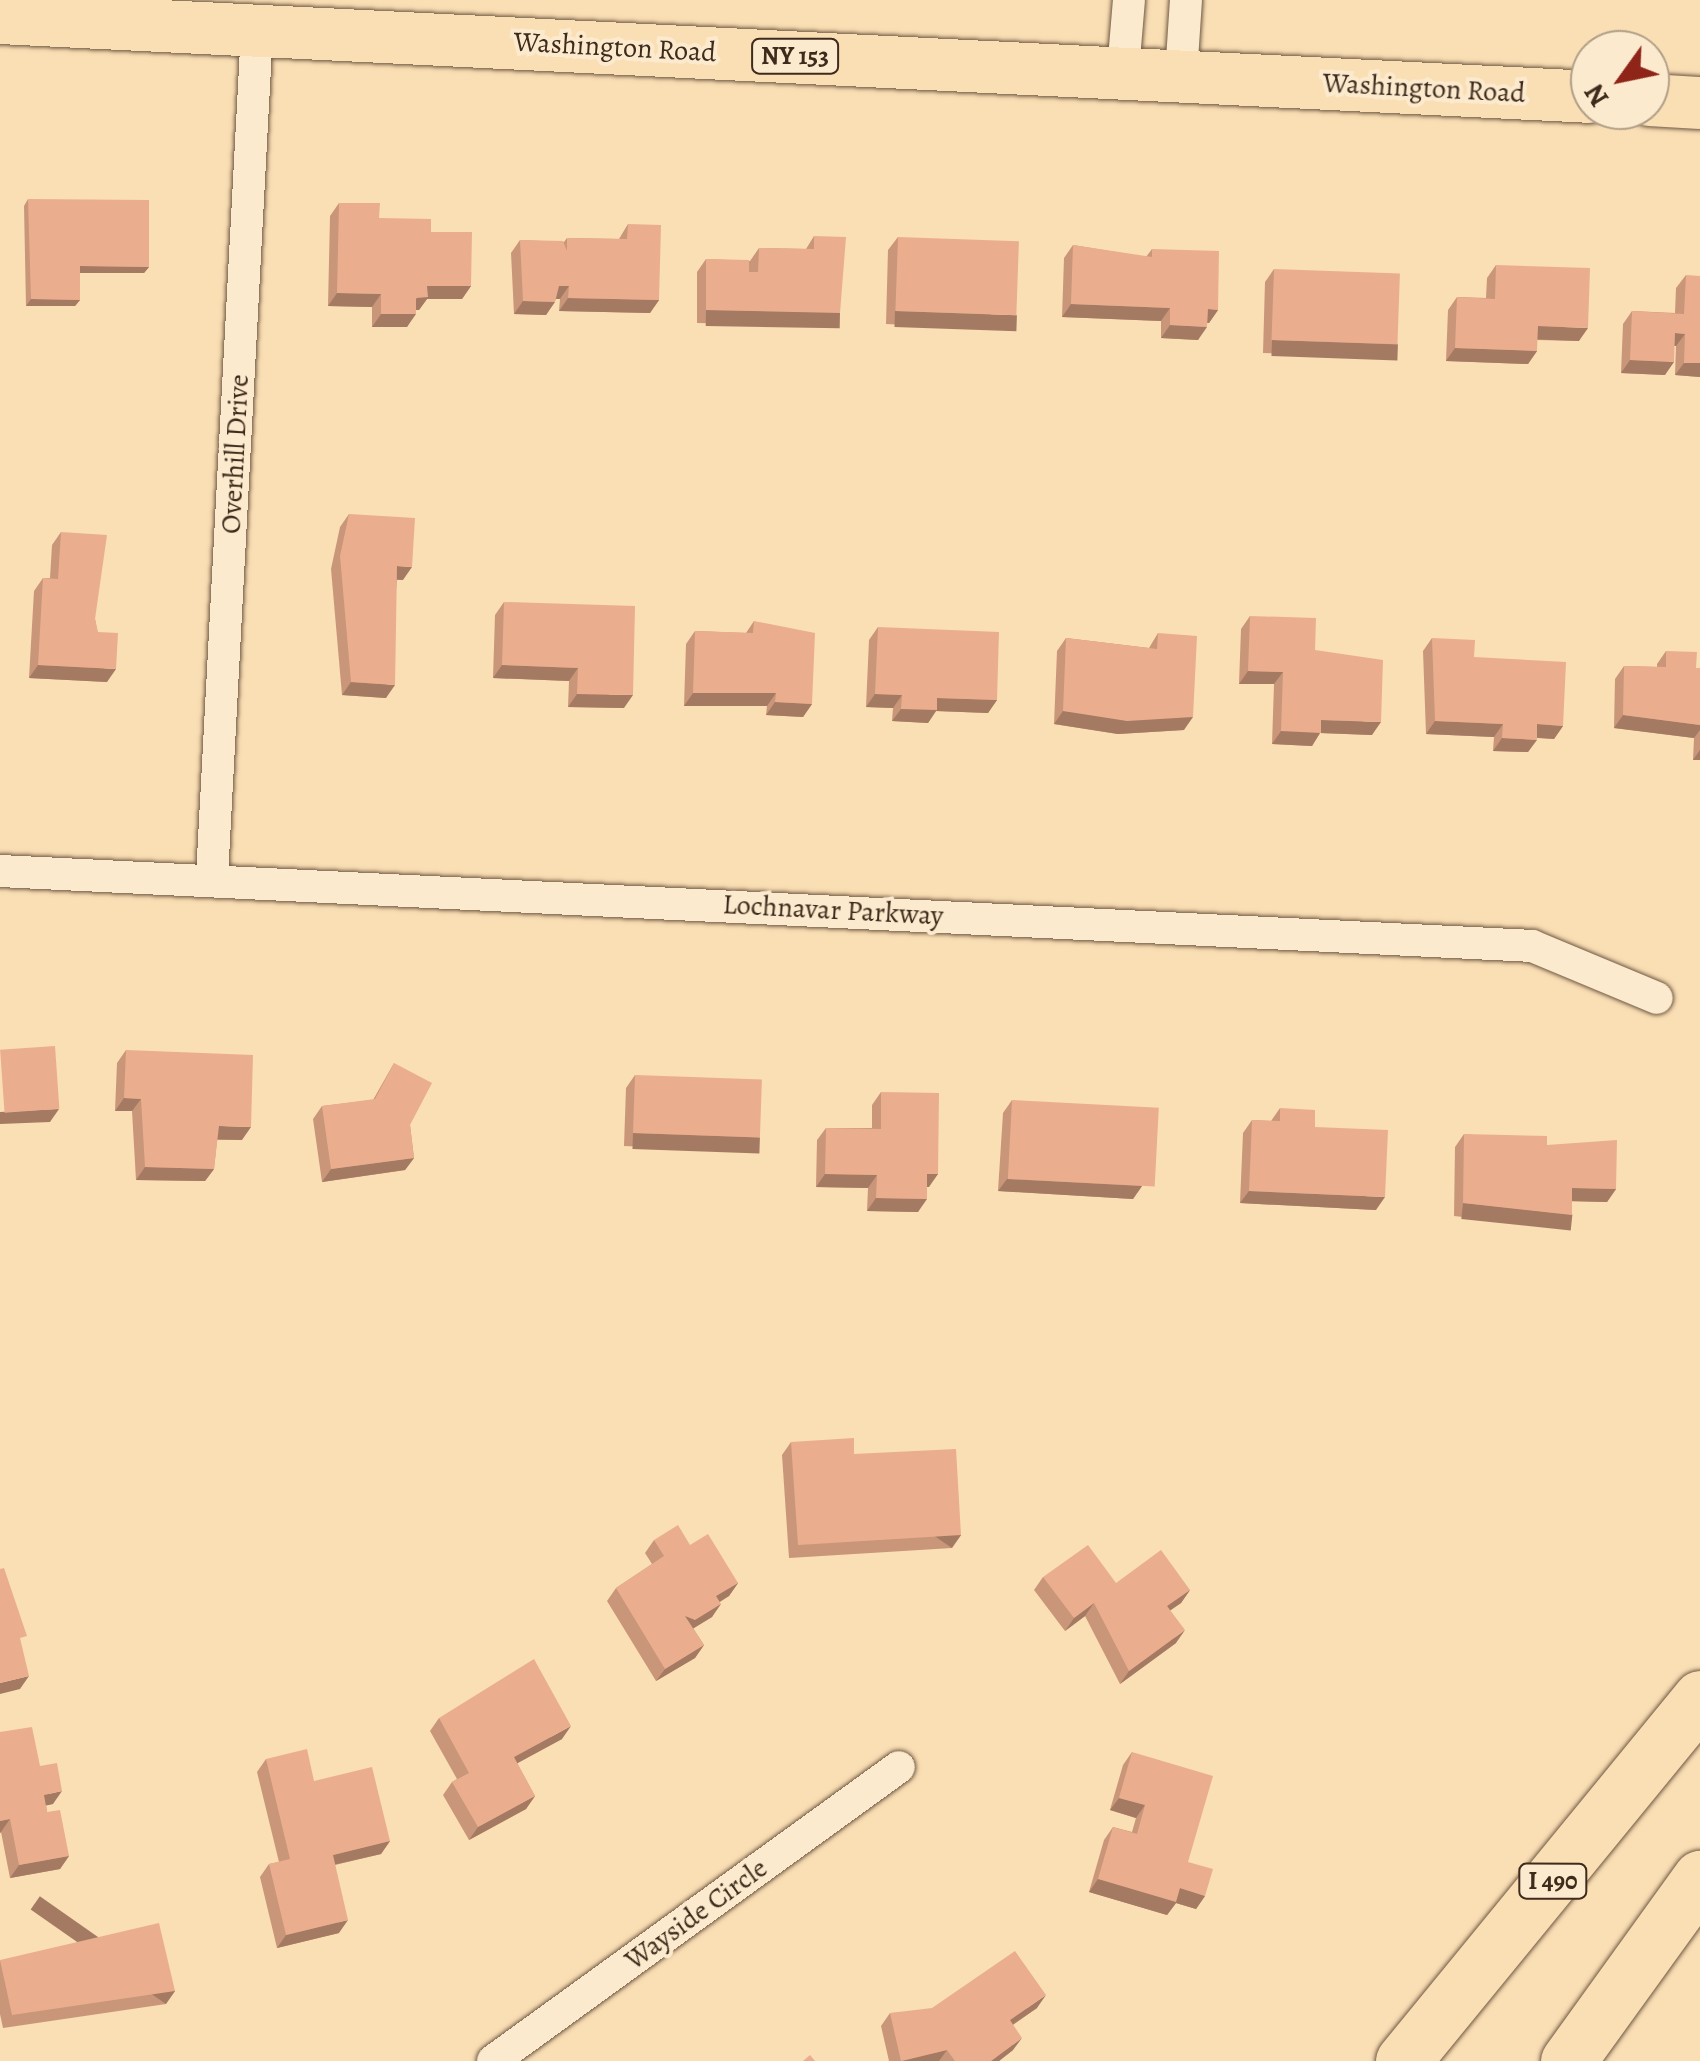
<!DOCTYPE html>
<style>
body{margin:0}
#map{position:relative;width:1700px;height:2061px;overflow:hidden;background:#fadeb4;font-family:Alegreya,serif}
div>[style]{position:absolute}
.roads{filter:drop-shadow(0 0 2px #6e5842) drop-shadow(0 0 2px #6e5842)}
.street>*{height:32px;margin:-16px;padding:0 16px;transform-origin:16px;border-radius:16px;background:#fceace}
.primary>*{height:52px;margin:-26px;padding:0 26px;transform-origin:26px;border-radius:26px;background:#fadeb4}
.highway>*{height:55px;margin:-27.5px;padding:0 27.5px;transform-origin:27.5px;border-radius:27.5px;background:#fadeb4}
.wall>*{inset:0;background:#c9967a}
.shaded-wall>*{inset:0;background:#a47a63;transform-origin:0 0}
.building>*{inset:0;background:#eaae8e;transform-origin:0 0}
span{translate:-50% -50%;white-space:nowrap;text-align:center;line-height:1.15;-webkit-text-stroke:8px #fceace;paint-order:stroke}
.shield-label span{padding:2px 8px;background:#fceace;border:2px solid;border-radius:8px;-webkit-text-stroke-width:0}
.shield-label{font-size:25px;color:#3f2b1c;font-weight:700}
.street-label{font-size:28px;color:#3f2b1c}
.north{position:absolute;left:1570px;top:30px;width:100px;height:100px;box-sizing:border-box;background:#fceace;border:2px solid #b09e87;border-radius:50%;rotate:237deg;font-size:28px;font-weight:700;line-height:40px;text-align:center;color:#3f2b1c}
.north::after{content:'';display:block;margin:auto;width:35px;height:45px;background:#8f2418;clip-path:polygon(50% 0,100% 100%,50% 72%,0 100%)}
</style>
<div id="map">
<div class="roads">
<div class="street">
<i style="left:1123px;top:71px;width:71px;rotate:-85.2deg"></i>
<i style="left:1181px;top:75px;width:75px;rotate:-86.2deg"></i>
<i style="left:0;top:871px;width:1534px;rotate:2.8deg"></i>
<i style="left:1532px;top:946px;width:135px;rotate:22.6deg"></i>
<i style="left:212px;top:877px;width:847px;rotate:-86.96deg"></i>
<i style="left:493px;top:2061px;width:501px;rotate:-35.91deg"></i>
</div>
<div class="primary">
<i style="left:0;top:18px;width:1592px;rotate:2.84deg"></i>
<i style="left:1650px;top:100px;width:50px;rotate:3.4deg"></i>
</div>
<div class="highway">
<i style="left:1403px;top:2061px;width:469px;rotate:-50.7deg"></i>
<i style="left:1568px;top:2061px;width:226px;rotate:-54.2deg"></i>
</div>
</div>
<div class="wall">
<i style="clip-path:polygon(28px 199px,149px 267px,144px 273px,80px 273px,80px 300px,75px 306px,26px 306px,24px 206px)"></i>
<i style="clip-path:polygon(339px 203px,379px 218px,431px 232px,471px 286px,462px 299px,427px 299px,419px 310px,416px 310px,407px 327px,372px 327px,372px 307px,328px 306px,330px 216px)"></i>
<i style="clip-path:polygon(628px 224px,659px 300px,650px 313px,559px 311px,560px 299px,556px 299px,546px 315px,514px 314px,511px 253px,520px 240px,564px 242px,567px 238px,619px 239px)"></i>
<i style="clip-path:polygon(814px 236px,840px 313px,831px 326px,697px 323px,697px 272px,706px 259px,750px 261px,759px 248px,806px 249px)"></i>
<i style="clip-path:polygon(898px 237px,1008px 329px,886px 324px,888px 250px)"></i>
<i style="clip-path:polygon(1073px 245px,1146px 257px,1152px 249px,1218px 310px,1209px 323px,1207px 323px,1198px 340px,1161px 338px,1161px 321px,1062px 317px,1064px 258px)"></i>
<i style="clip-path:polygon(1496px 265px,1579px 341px,1537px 340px,1537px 351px,1528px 364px,1446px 361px,1448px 310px,1457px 297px,1486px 298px,1487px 278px)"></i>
<i style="clip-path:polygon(1274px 269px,1398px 344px,1389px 357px,1263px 353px,1265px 282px)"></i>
<i style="clip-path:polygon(1686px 275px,1700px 377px,1675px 375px,1676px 346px,1674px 346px,1665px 375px,1621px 373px,1623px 324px,1632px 311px,1675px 313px,1676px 288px)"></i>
<i style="clip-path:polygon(349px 514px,403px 580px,397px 580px,386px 698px,342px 695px,331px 569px,340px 527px)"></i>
<i style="clip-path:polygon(61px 532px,95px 619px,107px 682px,29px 678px,34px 591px,43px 578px,50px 578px,52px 545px)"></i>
<i style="clip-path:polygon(504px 602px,624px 708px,568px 707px,569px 681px,493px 678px,495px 615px)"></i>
<i style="clip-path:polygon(1250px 616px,1315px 650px,1372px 735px,1320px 733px,1312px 746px,1272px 744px,1274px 684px,1239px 684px,1241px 629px)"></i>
<i style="clip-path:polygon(754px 621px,812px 704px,803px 717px,766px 715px,767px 706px,684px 706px,686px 644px,695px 631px,746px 633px)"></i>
<i style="clip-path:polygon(878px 627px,997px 700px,988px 713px,936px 711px,928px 723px,892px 721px,893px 708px,866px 707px,869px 640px)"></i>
<i style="clip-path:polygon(1158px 633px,1184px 730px,1118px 734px,1054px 724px,1057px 651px,1066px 638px,1149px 648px)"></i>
<i style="clip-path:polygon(1432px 638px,1474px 657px,1563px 726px,1554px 739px,1537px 738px,1528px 752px,1493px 751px,1494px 737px,1426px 734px,1423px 651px)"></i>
<i style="clip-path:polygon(1666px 651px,1696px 668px,1700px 668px,1700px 760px,1693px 760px,1694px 738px,1614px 728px,1615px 679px,1624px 666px,1657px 667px,1657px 664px)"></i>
<i style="clip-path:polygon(126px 1050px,242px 1140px,217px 1140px,214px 1169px,205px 1181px,136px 1180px,132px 1111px,115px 1111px,117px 1063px)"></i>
<i style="clip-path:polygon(394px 1063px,410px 1125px,414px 1158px,405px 1170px,322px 1182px,313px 1119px,322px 1106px,373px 1100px)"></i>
<i style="clip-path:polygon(635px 1075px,760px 1138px,751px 1151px,624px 1146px,626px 1088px)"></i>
<i style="clip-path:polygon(881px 1092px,938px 1174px,927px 1187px,918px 1212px,867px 1211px,868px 1188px,816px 1187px,817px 1140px,826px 1128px,872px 1128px,872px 1105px)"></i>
<i style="clip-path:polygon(1012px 1100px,1142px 1186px,1133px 1199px,998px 1191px,1003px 1113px)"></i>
<i style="clip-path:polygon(1280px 1108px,1315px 1127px,1376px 1210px,1240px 1203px,1243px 1133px,1252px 1120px,1271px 1121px)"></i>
<i style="clip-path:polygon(1464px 1134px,1547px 1145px,1616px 1189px,1607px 1202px,1572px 1201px,1572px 1215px,1563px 1228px,1454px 1216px,1455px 1147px)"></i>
<i style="clip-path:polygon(791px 1442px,961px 1535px,952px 1548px,789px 1558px,782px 1455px)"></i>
<i style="clip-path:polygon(654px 1540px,690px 1545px,738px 1583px,729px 1596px,720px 1602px,712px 1617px,693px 1628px,704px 1645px,695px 1658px,656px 1681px,607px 1601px,616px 1588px,652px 1564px,645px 1553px)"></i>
<i style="clip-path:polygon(1043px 1577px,1190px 1590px,1181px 1603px,1170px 1610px,1176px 1643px,1120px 1684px,1085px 1616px,1065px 1631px,1034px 1590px)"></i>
<i style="clip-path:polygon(439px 1718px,562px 1739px,517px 1763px,535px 1796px,526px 1809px,469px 1840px,443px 1795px,452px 1782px,457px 1779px,430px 1731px)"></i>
<i style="clip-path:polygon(0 1732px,40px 1766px,53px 1804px,46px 1805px,47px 1812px,69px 1856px,60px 1869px,10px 1878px,1px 1832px,0 1833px)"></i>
<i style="clip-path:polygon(1132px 1752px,1205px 1896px,1196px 1909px,1176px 1903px,1167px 1915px,1089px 1892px,1104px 1840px,1113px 1827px,1132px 1832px,1136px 1818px,1110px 1810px,1123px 1765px)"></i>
<i style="clip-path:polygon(266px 1759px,314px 1781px,390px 1841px,381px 1854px,335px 1865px,339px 1933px,277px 1948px,260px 1877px,269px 1864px,279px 1862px,257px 1772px)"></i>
<i style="clip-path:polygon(0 1960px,175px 1991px,166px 2004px,3px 2028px,0 2014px)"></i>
<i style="clip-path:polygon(1037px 2008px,1013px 2025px,1013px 2050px,999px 2061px,889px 2061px,881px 2026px,890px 2013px)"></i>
</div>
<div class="shaded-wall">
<i style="clip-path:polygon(80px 266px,149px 267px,144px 273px,75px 273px)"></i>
<i style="clip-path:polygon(427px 286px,471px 286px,462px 299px,427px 299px,419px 310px,407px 310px)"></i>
<i style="clip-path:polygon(559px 286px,569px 286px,560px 299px,550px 299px)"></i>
<i style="clip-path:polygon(337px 293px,381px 294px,372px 307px,328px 306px)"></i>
<i style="clip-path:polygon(568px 298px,659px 300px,650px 313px,559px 311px)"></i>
<i style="clip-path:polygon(31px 299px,80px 300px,75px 306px,26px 306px)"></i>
<i style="clip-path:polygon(523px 301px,555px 302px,546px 315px,514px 314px)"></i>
<i style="clip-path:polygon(1071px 304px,1170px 308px,1161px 321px,1062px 317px)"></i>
<i style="clip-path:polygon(1208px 309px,1218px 310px,1209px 323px,1199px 322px)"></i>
<i style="left:706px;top:310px;width:134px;height:16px;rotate:1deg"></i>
<i style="left:895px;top:311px;width:122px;height:16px;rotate:2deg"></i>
<i style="clip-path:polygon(381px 314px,416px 314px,407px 327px,372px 327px)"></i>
<i style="clip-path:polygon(1170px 325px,1207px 327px,1198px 340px,1161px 338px)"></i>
<i style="clip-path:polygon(1538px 326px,1588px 328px,1579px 341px,1528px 339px)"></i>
<i style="clip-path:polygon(1675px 333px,1685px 334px,1676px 346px,1666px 346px)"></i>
<i style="left:1272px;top:340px;width:126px;height:16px;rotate:2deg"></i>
<i style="clip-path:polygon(1455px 348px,1537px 351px,1528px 364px,1446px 361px)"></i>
<i style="clip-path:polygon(1630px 360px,1674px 362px,1665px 375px,1621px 373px)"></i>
<i style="clip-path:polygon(1684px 363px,1700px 363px,1700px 377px,1675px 375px)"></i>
<i style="clip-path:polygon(397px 566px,412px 567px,403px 580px,388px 579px)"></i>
<i style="clip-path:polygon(38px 665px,116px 669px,107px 682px,29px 678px)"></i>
<i style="clip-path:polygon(502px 665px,578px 668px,569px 681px,493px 678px)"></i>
<i style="clip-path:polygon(1248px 671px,1283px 672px,1274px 684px,1239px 684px)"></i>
<i style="clip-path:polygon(351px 682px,395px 685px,386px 698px,342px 695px)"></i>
<i style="clip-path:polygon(693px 693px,776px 693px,767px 706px,684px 706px)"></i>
<i style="clip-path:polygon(577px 694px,633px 695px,624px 708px,568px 707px)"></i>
<i style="clip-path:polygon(875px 694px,902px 695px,893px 708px,866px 707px)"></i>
<i style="clip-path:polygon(937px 698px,997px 700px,988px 713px,936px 711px,928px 723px,892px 721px,901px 709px)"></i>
<i style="clip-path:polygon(775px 702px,812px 704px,803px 717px,766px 715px)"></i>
<i style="clip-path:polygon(1063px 711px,1193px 717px,1184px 730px,1118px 734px,1054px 724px)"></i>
<i style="clip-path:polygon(1623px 715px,1700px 725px,1700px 730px,1694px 738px,1614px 728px)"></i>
<i style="clip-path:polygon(1321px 720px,1381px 722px,1372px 735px,1320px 733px,1312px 746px,1272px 744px,1281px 731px)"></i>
<i style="clip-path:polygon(1435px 721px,1503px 724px,1494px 737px,1426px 734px)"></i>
<i style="clip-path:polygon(1537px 724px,1563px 726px,1554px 739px,1528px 737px)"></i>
<i style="clip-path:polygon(1502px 738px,1537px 740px,1528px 752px,1493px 751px)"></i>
<i style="clip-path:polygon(1700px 750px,1700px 760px,1693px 760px)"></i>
<i style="clip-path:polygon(124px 1098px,141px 1099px,132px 1111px,115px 1111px)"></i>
<i style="clip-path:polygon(59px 1109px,50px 1122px,0 1124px,0 1112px)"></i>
<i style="clip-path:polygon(219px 1126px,251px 1127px,242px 1140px,210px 1139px)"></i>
<i style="left:633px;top:1133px;width:127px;height:16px;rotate:2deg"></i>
<i style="clip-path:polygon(414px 1158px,405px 1170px,322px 1182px,331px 1169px)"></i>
<i style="clip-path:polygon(145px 1167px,214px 1169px,205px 1181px,136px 1180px)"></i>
<i style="clip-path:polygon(825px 1174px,877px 1175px,868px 1188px,816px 1187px)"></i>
<i style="clip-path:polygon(927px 1174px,938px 1174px,929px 1187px,918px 1187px)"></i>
<i style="clip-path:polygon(1007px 1179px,1142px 1186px,1133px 1199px,998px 1191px)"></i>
<i style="clip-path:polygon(1572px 1188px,1616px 1189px,1607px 1202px,1563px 1201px)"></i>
<i style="clip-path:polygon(1249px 1191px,1385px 1197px,1376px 1210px,1240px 1203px)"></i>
<i style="clip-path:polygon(876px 1198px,927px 1199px,918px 1212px,867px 1211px)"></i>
<i style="left:1463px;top:1203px;width:110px;height:16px;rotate:6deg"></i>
<i style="left:961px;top:1535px;width:16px;height:163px;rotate:125deg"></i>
<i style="clip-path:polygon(738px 1583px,729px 1596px,707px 1609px,716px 1596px)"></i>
<i style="clip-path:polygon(1190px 1590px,1181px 1603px,1158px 1619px,1167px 1606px)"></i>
<i style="clip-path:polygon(1094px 1603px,1085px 1616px,1065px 1631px,1074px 1618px)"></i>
<i style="clip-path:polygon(721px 1604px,712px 1617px,686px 1633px,685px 1616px)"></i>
<i style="clip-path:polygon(1185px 1630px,1176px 1643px,1120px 1684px,1129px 1671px)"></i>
<i style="clip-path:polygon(704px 1645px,695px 1658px,656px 1681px,665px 1669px)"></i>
<i style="clip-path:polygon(29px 1676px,20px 1689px,0 1694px,0 1683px)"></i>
<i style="clip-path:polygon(571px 1726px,562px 1739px,505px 1770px,514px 1757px)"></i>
<i style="clip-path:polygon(62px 1791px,53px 1804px,35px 1808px,44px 1795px)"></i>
<i style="clip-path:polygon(535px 1796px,526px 1809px,469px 1840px,478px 1827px)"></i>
<i style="clip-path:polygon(1119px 1798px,1145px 1805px,1136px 1818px,1110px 1810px)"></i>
<i style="clip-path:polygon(10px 1819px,1px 1832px,0 1833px,0 1821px)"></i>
<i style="clip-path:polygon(390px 1841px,381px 1854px,324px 1867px,333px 1855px)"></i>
<i style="clip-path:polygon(69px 1856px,60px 1869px,10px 1878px,19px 1865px)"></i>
<i style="clip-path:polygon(1098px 1879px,1180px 1888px,1205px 1896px,1196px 1909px,1176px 1903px,1167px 1915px,1089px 1892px)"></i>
<i style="clip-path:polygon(348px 1920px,339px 1933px,277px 1948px,286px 1935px)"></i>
<i style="left:175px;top:1991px;width:16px;height:165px;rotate:125deg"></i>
<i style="clip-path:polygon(1046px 1995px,1037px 2008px,1000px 2033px,1010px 2020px)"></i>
<i style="clip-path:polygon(1022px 2038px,1013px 2050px,999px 2061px,991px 2061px)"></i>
<i style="clip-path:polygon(947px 2050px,939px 2061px,902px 2061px)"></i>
</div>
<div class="building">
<i style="clip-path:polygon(28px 199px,149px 200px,149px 267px,80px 266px,80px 300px,31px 299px)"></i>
<i style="clip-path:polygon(339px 203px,380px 203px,379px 218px,431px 219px,431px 232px,472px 232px,471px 286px,427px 286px,428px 297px,416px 298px,416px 314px,381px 314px,381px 294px,337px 293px)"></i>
<i style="clip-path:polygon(628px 224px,661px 225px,659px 300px,568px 298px,569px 286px,559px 286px,555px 302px,523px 301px,520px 240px,563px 241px,567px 251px,567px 238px,627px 239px)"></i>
<i style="clip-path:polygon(814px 236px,846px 237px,840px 313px,706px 310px,706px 259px,749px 260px,749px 272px,758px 272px,759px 248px,814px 249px)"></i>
<i style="left:898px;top:237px;width:121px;height:74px;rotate:2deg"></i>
<i style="clip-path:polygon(1073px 245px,1152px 257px,1152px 249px,1219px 251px,1218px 310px,1208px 309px,1207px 327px,1170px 325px,1170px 308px,1071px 304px)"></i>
<i style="clip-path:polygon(1496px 265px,1590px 268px,1588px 328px,1538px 326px,1537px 351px,1455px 348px,1457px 297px,1495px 299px)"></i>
<i style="left:1274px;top:269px;width:126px;height:71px;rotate:2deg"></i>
<i style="clip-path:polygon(1686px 275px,1700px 276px,1700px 363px,1684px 363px,1685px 334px,1675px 333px,1674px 362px,1630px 360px,1632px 311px,1684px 314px)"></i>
<i style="clip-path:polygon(349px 514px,415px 518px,412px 567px,397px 566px,395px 685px,351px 682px,340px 556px)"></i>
<i style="clip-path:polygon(61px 532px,107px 535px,95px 619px,98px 632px,118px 633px,116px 669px,38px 665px,43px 578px,58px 579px)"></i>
<i style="clip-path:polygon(504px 602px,635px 606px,633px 695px,577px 694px,578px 668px,502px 665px)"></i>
<i style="clip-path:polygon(1250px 616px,1316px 618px,1315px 650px,1383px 660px,1381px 722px,1321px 720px,1321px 733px,1281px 731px,1283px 672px,1248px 671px)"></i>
<i style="clip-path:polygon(754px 621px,815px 633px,812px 704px,775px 702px,776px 693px,693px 693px,695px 631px,753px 633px)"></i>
<i style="clip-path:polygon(878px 627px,999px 632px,997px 700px,937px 698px,937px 710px,901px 709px,902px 695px,875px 694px)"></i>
<i style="clip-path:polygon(1158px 633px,1197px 636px,1193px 717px,1127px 721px,1063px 711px,1066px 638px,1157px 649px)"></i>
<i style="clip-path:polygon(1432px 638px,1475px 640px,1474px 657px,1566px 662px,1563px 726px,1537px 724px,1537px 740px,1502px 738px,1503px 724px,1435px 721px)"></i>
<i style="clip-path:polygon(1666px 651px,1697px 652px,1696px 668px,1700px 668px,1700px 725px,1623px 715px,1624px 666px,1666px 667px)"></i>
<i style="left:55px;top:1046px;width:63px;height:55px;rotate:86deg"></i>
<i style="clip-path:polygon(126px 1050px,253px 1055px,251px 1127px,219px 1126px,214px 1169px,145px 1167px,141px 1099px,124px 1098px)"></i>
<i style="clip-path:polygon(394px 1063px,432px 1083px,410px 1125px,414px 1158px,331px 1169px,322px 1106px,375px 1099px)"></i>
<i style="left:635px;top:1075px;width:127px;height:58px;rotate:2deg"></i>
<i style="clip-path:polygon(881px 1092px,939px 1093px,938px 1174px,927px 1174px,927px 1199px,876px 1198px,877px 1175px,825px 1174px,826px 1128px,881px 1129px)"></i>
<i style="left:1012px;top:1100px;width:147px;height:79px;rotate:3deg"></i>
<i style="clip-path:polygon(1280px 1108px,1315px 1110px,1315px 1127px,1388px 1130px,1385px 1197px,1249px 1191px,1252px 1120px,1280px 1121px)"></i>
<i style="clip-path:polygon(1464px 1134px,1547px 1136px,1547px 1145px,1617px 1140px,1616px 1189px,1572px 1188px,1572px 1215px,1463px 1203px)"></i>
<i style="clip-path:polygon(854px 1438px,854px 1454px,956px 1449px,961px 1535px,798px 1545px,791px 1442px)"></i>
<i style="clip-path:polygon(678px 1525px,690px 1545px,708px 1534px,738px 1583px,716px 1596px,721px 1604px,695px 1620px,685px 1616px,704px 1645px,665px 1669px,616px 1588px,664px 1556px,654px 1540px)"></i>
<i style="clip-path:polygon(1088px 1545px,1116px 1583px,1161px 1550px,1190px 1590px,1167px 1606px,1185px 1630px,1129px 1671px,1094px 1603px,1074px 1618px,1043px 1577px)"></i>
<i style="clip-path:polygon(4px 1568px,27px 1636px,20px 1638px,29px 1676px,0 1683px,0 1569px)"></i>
<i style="clip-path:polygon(534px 1659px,571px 1726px,514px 1757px,535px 1796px,478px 1827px,452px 1782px,469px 1773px,439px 1718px)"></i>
<i style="clip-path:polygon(32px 1727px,40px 1766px,57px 1763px,62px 1791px,44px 1795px,47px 1812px,60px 1810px,69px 1856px,19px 1865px,10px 1819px,0 1821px,0 1732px)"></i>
<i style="clip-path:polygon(307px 1749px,314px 1781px,372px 1767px,390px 1841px,333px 1855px,348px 1920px,286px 1935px,269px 1864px,290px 1859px,266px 1759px)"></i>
<i style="clip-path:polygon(1132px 1752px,1213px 1776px,1188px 1862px,1213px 1869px,1205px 1896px,1180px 1888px,1176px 1902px,1098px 1879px,1113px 1827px,1137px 1834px,1145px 1805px,1119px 1798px)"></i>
<i style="clip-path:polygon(159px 1923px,175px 1991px,12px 2015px,0 1960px)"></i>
<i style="clip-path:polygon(1015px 1951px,1046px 1995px,1010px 2020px,1022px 2038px,991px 2061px,955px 2061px,947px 2050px,901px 2061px,890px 2013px,932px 2008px)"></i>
<i style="clip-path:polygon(810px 2055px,815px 2061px,803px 2061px)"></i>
</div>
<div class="shield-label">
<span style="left:795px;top:56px">NY 153</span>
<span style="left:1553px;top:1881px">I 490</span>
</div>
<div class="street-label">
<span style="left:615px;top:47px;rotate:3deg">Washington Road</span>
<span style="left:1424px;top:88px;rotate:3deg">Washington Road</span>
<span style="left:235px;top:454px;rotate:-87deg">Overhill Drive</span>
<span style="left:833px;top:910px;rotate:3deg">Lochnavar Parkway</span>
<span style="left:696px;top:1914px;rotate:-36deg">Wayside Circle</span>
</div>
<div class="north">N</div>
</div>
